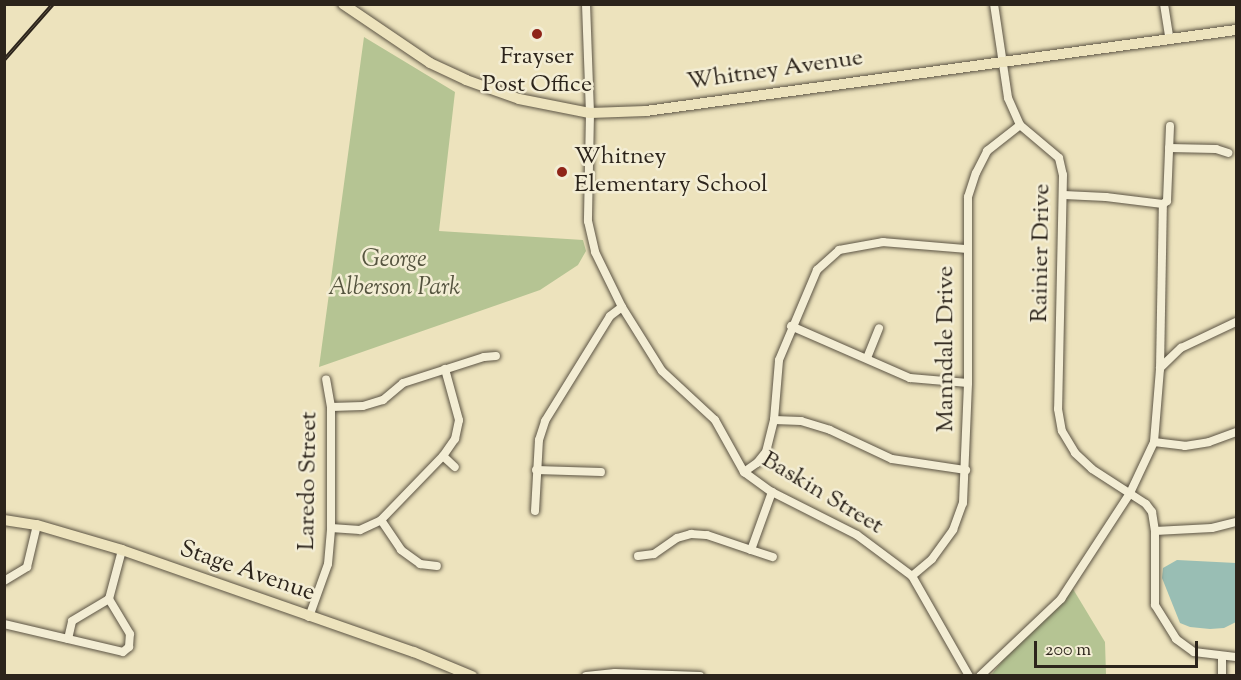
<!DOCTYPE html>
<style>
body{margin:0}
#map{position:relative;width:1241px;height:680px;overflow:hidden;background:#ede3bd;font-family:"Sorts Mill Goudy",serif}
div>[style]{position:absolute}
.green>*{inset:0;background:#b5c493}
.water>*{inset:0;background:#99beb4}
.roads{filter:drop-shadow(0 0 2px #5c5444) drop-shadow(0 0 2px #5c5444)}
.minor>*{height:8px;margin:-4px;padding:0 4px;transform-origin:4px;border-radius:4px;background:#f3edd4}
.major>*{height:10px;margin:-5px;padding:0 5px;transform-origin:5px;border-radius:5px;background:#ede3bd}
.rail>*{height:4px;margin-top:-2px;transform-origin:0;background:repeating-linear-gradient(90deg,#f3edd4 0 4.5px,#2c241b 0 9px);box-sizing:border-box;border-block:2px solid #2c241b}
.dots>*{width:16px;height:16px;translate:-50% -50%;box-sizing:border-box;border:3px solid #f3edd4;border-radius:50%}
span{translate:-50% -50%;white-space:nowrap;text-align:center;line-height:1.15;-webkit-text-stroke:5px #f3edd4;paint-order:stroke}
.poi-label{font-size:24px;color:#2c241b}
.left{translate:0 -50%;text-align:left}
.street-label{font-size:24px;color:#2c241b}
.park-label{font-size:24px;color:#55543f;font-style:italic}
.frame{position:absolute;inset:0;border:6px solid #2c241b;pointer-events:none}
.scale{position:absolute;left:1034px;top:641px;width:164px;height:27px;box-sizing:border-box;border:3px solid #2c241b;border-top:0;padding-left:8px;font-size:18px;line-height:21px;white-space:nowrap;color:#2c241b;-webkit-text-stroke:4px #f3edd4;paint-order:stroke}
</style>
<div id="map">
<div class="green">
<i style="clip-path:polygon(364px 37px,455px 92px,439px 231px,583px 240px,586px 251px,578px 265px,540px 290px,319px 367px)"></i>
<i style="clip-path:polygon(1073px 589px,1105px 642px,1106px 675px,992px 674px,1004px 659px)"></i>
</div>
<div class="water">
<i style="clip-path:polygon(1177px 560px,1236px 563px,1236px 622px,1224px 628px,1210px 629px,1190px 627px,1180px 623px,1162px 578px,1163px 568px)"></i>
</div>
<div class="roads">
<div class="minor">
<i style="left:586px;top:4px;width:109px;rotate:87.9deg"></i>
<i style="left:590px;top:113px;width:108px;rotate:91.1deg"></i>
<i style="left:588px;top:221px;width:32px;rotate:77deg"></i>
<i style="left:595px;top:252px;width:61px;rotate:63.9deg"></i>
<i style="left:622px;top:307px;width:75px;rotate:58deg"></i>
<i style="left:662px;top:371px;width:72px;rotate:42.8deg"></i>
<i style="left:715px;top:420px;width:60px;rotate:60.9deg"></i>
<i style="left:744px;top:472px;width:34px;rotate:36deg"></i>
<i style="left:772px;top:492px;width:95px;rotate:26.8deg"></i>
<i style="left:857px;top:535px;width:69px;rotate:36.7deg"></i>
<i style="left:912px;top:576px;width:115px;rotate:60.3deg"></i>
<i style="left:994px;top:4px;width:95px;rotate:81.5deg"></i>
<i style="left:1008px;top:98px;width:30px;rotate:66deg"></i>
<i style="left:1020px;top:125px;width:51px;rotate:40.2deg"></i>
<i style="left:1059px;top:158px;width:17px;rotate:77deg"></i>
<i style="left:1063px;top:175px;width:234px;rotate:91.2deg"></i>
<i style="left:1058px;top:409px;width:22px;rotate:80deg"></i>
<i style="left:1062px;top:431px;width:26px;rotate:59deg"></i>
<i style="left:1075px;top:453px;width:23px;rotate:43deg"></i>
<i style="left:1092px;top:469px;width:64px;rotate:32.9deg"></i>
<i style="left:1146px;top:504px;width:10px;rotate:53deg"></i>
<i style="left:1152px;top:512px;width:19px;rotate:81deg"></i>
<i style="left:1155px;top:531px;width:74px;rotate:90deg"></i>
<i style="left:1155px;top:605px;width:40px;rotate:58deg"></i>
<i style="left:1176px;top:639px;width:22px;rotate:36deg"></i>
<i style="left:1194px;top:652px;width:42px;rotate:6.8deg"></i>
<i style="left:1164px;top:4px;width:33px;rotate:81deg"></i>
<i style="left:1169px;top:148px;width:47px;rotate:1.2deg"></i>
<i style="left:1216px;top:149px;width:13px;rotate:18deg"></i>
<i style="left:1064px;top:195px;width:42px;rotate:2.7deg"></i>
<i style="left:1106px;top:197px;width:57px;rotate:7deg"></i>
<i style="left:1163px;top:204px;width:5px;rotate:-37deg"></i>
<i style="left:1167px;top:201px;width:75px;rotate:-87.7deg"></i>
<i style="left:791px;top:326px;width:130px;rotate:23.6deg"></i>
<i style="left:910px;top:378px;width:58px;rotate:4.9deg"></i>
<i style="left:867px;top:358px;width:32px;rotate:-68deg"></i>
<i style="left:1160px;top:368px;width:29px;rotate:-44deg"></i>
<i style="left:1181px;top:348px;width:61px;rotate:-25.3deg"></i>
<i style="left:331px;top:407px;width:32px;rotate:-2deg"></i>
<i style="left:363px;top:406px;width:21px;rotate:-17deg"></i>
<i style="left:383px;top:400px;width:26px;rotate:-40deg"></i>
<i style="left:403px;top:383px;width:85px;rotate:-17.8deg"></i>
<i style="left:484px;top:357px;width:12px;rotate:-5deg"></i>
<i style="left:774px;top:420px;width:27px;rotate:2deg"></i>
<i style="left:801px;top:421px;width:30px;rotate:17deg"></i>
<i style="left:830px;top:430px;width:68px;rotate:25.1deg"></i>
<i style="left:892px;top:459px;width:75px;rotate:8.5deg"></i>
<i style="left:1154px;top:442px;width:31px;rotate:7deg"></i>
<i style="left:1185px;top:446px;width:24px;rotate:-9deg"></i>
<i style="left:1209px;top:442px;width:29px;rotate:-20deg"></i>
<i style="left:443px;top:456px;width:16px;rotate:43deg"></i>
<i style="left:536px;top:470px;width:65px;rotate:1.8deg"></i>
<i style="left:744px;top:472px;width:16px;rotate:-35deg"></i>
<i style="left:757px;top:463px;width:14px;rotate:-51deg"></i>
<i style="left:766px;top:452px;width:33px;rotate:-76deg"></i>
<i style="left:774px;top:420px;width:60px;rotate:-85.2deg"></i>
<i style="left:779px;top:360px;width:98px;rotate:-67.1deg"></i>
<i style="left:817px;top:270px;width:30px;rotate:-42deg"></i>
<i style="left:839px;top:250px;width:45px;rotate:-10.3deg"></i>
<i style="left:883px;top:242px;width:84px;rotate:4.8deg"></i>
<i style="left:535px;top:511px;width:71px;rotate:-86.8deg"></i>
<i style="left:539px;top:440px;width:20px;rotate:-72deg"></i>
<i style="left:545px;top:421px;width:123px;rotate:-58.2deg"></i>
<i style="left:610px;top:316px;width:15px;rotate:-37deg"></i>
<i style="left:381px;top:520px;width:36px;rotate:56deg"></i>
<i style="left:401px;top:550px;width:24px;rotate:36deg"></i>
<i style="left:420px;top:564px;width:17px;rotate:7deg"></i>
<i style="left:331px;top:528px;width:29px;rotate:4deg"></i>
<i style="left:360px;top:530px;width:23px;rotate:-25deg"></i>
<i style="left:381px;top:520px;width:89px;rotate:-45.9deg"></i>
<i style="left:443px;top:456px;width:21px;rotate:-55deg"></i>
<i style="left:455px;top:439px;width:19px;rotate:-78deg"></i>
<i style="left:459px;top:420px;width:53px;rotate:-105.4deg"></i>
<i style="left:1155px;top:531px;width:57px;rotate:-3deg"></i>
<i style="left:1212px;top:528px;width:25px;rotate:-14deg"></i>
<i style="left:751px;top:550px;width:23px;rotate:18deg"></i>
<i style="left:638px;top:556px;width:16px;rotate:-7deg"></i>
<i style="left:654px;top:554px;width:28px;rotate:-35deg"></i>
<i style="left:677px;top:538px;width:15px;rotate:-16deg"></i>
<i style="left:691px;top:534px;width:16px;rotate:4deg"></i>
<i style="left:707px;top:535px;width:46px;rotate:18.8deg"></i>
<i style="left:751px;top:550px;width:62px;rotate:-70.1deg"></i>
<i style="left:912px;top:576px;width:26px;rotate:-40deg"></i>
<i style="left:932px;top:559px;width:36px;rotate:-54deg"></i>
<i style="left:953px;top:530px;width:29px;rotate:-70deg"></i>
<i style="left:963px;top:503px;width:120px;rotate:-87.6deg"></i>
<i style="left:968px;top:383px;width:186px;rotate:-90deg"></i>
<i style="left:968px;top:197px;width:25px;rotate:-72deg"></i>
<i style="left:976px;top:173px;width:25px;rotate:-63deg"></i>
<i style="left:987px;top:151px;width:42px;rotate:-38.2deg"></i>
<i style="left:4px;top:581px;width:27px;rotate:-31deg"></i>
<i style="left:27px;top:567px;width:43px;rotate:-76.6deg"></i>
<i style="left:109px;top:599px;width:51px;rotate:-75.1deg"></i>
<i style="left:309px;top:617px;width:56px;rotate:-70.3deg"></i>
<i style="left:328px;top:564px;width:36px;rotate:-85deg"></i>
<i style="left:331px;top:528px;width:121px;rotate:-90deg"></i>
<i style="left:331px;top:407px;width:28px;rotate:-100deg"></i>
<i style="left:4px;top:624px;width:122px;rotate:13.2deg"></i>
<i style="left:123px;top:652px;width:8px;rotate:-40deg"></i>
<i style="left:129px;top:647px;width:13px;rotate:-86deg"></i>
<i style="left:130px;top:634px;width:41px;rotate:-121deg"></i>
<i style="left:68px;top:639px;width:18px;rotate:-77deg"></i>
<i style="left:72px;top:621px;width:43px;rotate:-30.7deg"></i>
<i style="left:586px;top:676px;width:29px;rotate:-6deg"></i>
<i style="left:615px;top:673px;width:85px;rotate:2deg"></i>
<i style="left:980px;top:676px;width:112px;rotate:-43.5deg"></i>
<i style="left:1061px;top:599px;width:126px;rotate:-56.9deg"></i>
<i style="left:1130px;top:493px;width:56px;rotate:-64.8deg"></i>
<i style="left:1154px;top:442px;width:73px;rotate:-85.3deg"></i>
<i style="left:1160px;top:369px;width:165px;rotate:-89deg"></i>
<i style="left:1222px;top:676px;width:19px;rotate:-90deg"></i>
</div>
<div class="major">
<i style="left:343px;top:4px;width:105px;rotate:34.1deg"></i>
<i style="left:430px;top:63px;width:40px;rotate:25deg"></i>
<i style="left:466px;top:80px;width:56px;rotate:19.7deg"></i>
<i style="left:519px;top:99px;width:72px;rotate:11.2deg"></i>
<i style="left:590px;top:113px;width:56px;rotate:-2deg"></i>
<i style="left:646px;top:111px;width:596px;rotate:-7.82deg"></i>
<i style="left:4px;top:520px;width:33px;rotate:9deg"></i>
<i style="left:37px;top:525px;width:89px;rotate:16.4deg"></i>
<i style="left:122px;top:550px;width:309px;rotate:19.3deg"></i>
<i style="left:414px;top:652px;width:63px;rotate:22.5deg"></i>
</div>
</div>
<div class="rail">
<i style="left:4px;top:60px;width:74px;rotate:-48.8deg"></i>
</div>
<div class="dots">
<i style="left:537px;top:34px;background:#8f2418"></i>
<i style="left:562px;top:172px;background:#8f2418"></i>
</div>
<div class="poi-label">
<span style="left:537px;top:72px">Frayser<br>Post Office</span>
<span class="left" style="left:574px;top:172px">Whitney<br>Elementary School</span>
</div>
<div class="street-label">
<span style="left:775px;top:71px;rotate:-8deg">Whitney Avenue</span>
<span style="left:1042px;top:253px;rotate:-89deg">Rainier Drive</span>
<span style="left:947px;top:349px;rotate:-90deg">Manndale Drive</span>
<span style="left:309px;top:481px;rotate:-89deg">Laredo Street</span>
<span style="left:822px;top:494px;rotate:31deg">Baskin Street</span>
<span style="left:247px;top:572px;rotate:19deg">Stage Avenue</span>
</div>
<div class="park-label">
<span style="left:394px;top:275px">George<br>Alberson Park</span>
</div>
<div class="frame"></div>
<div class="scale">200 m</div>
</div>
